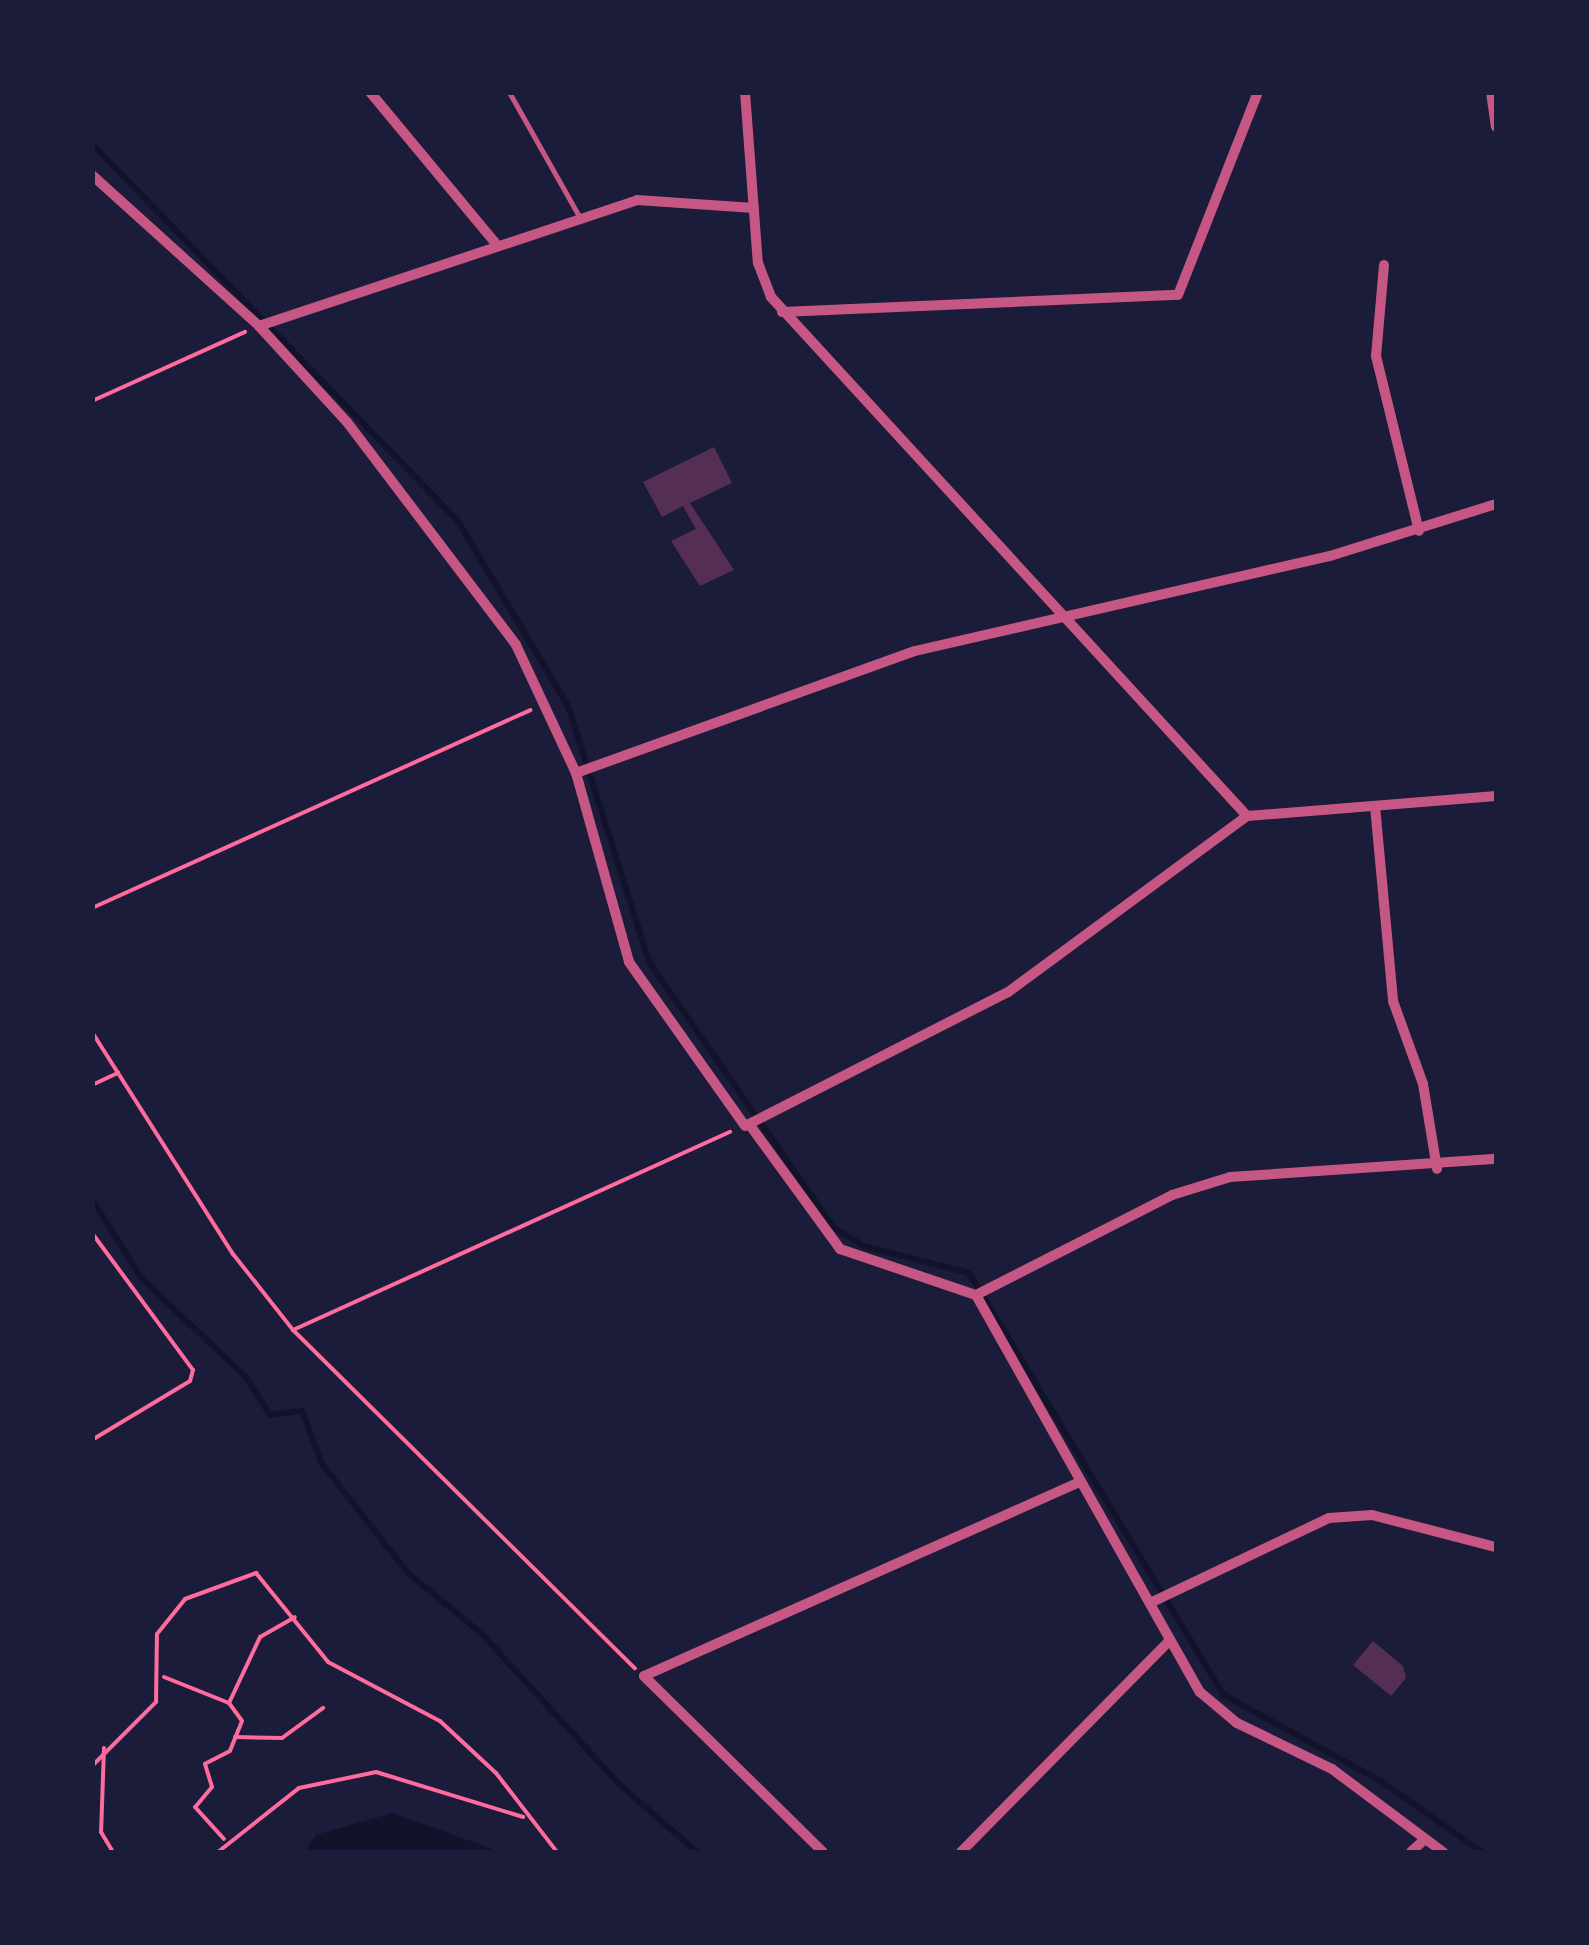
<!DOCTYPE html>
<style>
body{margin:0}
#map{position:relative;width:1589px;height:1945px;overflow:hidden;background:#1b1b3a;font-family:Rubik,sans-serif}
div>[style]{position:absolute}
.water>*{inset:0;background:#12122b}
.stream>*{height:6px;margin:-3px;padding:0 3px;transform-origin:3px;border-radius:3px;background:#12122b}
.building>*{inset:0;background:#542f53}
.path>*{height:4px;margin:-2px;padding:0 2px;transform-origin:2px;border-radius:2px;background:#ff6b9d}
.service>*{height:5px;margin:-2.5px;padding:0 2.5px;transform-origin:2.5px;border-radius:2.5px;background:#c65784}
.minor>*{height:10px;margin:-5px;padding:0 5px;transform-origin:5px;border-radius:5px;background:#c65784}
span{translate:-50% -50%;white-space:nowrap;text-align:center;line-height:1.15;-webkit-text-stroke:8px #1b1b3a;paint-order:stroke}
.frame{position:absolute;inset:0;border:95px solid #1b1b3a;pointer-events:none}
</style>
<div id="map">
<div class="water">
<i style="clip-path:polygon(392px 1813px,490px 1848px,494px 1852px,304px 1852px,316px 1835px)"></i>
</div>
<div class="stream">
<i style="left:92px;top:144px;width:525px;rotate:45.85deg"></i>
<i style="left:458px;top:521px;width:215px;rotate:59.3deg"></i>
<i style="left:568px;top:706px;width:269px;rotate:72.4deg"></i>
<i style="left:649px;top:962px;width:323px;rotate:55.2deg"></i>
<i style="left:833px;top:1227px;width:36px;rotate:32deg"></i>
<i style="left:864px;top:1246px;width:108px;rotate:14.4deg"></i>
<i style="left:969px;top:1273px;width:493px;rotate:58.9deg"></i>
<i style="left:1224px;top:1695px;width:180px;rotate:28.8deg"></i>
<i style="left:1382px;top:1782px;width:122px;rotate:35deg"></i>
<i style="left:92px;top:1199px;width:94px;rotate:58deg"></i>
<i style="left:142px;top:1279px;width:141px;rotate:43.3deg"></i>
<i style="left:245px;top:1376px;width:46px;rotate:57.3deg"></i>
<i style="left:270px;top:1415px;width:32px;rotate:-7deg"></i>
<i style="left:302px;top:1411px;width:57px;rotate:69.3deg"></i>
<i style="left:322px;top:1464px;width:140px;rotate:51.7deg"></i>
<i style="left:409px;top:1574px;width:94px;rotate:39.4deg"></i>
<i style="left:482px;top:1634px;width:203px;rotate:47.6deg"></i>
<i style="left:619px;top:1784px;width:103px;rotate:41.1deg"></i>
</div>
<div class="building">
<i style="clip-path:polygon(714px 447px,732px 483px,690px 503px,734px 570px,700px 586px,671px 541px,696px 529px,683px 506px,662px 517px,643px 482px)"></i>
<i style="clip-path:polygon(1373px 1641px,1403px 1666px,1406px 1678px,1391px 1696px,1353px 1665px)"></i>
</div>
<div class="path">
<i style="left:92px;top:401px;width:168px;rotate:-24.3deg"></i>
<i style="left:92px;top:908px;width:481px;rotate:-24.3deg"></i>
<i style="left:92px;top:1032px;width:263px;rotate:57.6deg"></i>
<i style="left:233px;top:1254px;width:97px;rotate:51.7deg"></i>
<i style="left:293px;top:1330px;width:481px;rotate:44.7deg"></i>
<i style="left:92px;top:1085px;width:29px;rotate:-25deg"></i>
<i style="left:92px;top:1233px;width:170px;rotate:53.6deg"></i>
<i style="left:193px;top:1370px;width:11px;rotate:105deg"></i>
<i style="left:190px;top:1381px;width:114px;rotate:149deg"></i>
<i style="left:293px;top:1330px;width:480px;rotate:-24.4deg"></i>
<i style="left:164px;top:1677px;width:70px;rotate:21.8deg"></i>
<i style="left:229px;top:1703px;width:22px;rotate:54deg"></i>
<i style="left:242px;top:1721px;width:32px;rotate:112deg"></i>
<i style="left:230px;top:1751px;width:28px;rotate:153deg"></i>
<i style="left:205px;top:1764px;width:24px;rotate:73deg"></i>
<i style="left:212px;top:1787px;width:26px;rotate:130deg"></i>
<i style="left:195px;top:1807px;width:43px;rotate:47.8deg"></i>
<i style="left:229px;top:1703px;width:73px;rotate:-64.8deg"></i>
<i style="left:260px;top:1637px;width:40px;rotate:-29.7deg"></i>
<i style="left:235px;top:1737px;width:47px;rotate:1.2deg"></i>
<i style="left:282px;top:1738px;width:51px;rotate:-36.2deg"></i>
<i style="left:104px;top:1748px;width:84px;rotate:92deg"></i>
<i style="left:101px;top:1832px;width:23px;rotate:59deg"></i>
<i style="left:92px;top:1766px;width:91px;rotate:-45deg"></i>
<i style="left:156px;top:1702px;width:68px;rotate:-89.2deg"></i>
<i style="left:157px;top:1634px;width:45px;rotate:-51.3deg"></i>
<i style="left:185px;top:1599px;width:76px;rotate:-20.1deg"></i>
<i style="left:256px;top:1573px;width:114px;rotate:51deg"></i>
<i style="left:328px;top:1662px;width:127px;rotate:27.8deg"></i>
<i style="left:440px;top:1721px;width:76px;rotate:42.9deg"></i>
<i style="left:496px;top:1773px;width:100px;rotate:52.3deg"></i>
<i style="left:218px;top:1852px;width:103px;rotate:-38.3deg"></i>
<i style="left:299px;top:1788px;width:79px;rotate:-11.7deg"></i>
<i style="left:376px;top:1772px;width:154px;rotate:17deg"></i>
</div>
<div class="service">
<i style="left:509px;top:92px;width:147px;rotate:60.6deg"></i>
</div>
<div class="minor">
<i style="left:370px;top:92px;width:199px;rotate:50.3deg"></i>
<i style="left:745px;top:92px;width:171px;rotate:85.7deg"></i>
<i style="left:758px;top:263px;width:36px;rotate:69deg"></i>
<i style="left:771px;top:297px;width:704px;rotate:47.47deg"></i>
<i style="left:1491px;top:92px;width:35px;rotate:82deg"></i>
<i style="left:92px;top:175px;width:225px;rotate:42.1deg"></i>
<i style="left:259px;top:326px;width:130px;rotate:47.5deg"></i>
<i style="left:347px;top:422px;width:280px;rotate:52.8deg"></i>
<i style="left:516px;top:645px;width:141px;rotate:64.9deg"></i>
<i style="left:576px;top:773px;width:196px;rotate:74.3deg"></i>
<i style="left:629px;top:962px;width:201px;rotate:54.7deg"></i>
<i style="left:1384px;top:265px;width:91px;rotate:95deg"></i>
<i style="left:1376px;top:356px;width:180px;rotate:76.2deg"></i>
<i style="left:782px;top:312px;width:396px;rotate:-2.5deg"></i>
<i style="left:1178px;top:295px;width:218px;rotate:-68.5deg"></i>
<i style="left:259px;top:326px;width:398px;rotate:-18.4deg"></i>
<i style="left:637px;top:200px;width:117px;rotate:3.9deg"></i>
<i style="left:576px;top:773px;width:360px;rotate:-19.8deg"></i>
<i style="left:915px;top:651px;width:426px;rotate:-12.9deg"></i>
<i style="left:1330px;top:556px;width:174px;rotate:-17.4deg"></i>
<i style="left:1496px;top:796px;width:250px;rotate:175.4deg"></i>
<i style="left:1247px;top:816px;width:297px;rotate:143.6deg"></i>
<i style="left:1008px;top:992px;width:291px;rotate:153deg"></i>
<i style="left:749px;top:1124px;width:155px;rotate:53.9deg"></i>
<i style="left:840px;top:1249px;width:144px;rotate:18.7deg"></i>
<i style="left:976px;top:1295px;width:220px;rotate:-27deg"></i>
<i style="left:1172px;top:1195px;width:61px;rotate:-17.2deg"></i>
<i style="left:1230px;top:1177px;width:267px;rotate:-3.9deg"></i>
<i style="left:1375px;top:806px;width:196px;rotate:84.7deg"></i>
<i style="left:1393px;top:1001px;width:88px;rotate:70.1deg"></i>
<i style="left:1423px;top:1084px;width:86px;rotate:80.6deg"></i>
<i style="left:976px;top:1295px;width:456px;rotate:60.6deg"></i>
<i style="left:1200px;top:1692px;width:48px;rotate:40deg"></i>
<i style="left:1237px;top:1723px;width:106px;rotate:25.8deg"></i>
<i style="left:1332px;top:1769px;width:139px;rotate:36.8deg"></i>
<i style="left:1150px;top:1603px;width:198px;rotate:-25.4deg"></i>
<i style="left:1329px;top:1518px;width:43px;rotate:-4deg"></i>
<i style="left:1372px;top:1515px;width:128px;rotate:14.5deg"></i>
<i style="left:823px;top:1852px;width:251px;rotate:-135.5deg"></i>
<i style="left:644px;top:1676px;width:475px;rotate:-24deg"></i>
<i style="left:961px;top:1852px;width:295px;rotate:-45.4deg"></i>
<i style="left:1411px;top:1852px;width:19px;rotate:-43deg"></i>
</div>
<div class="frame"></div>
</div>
